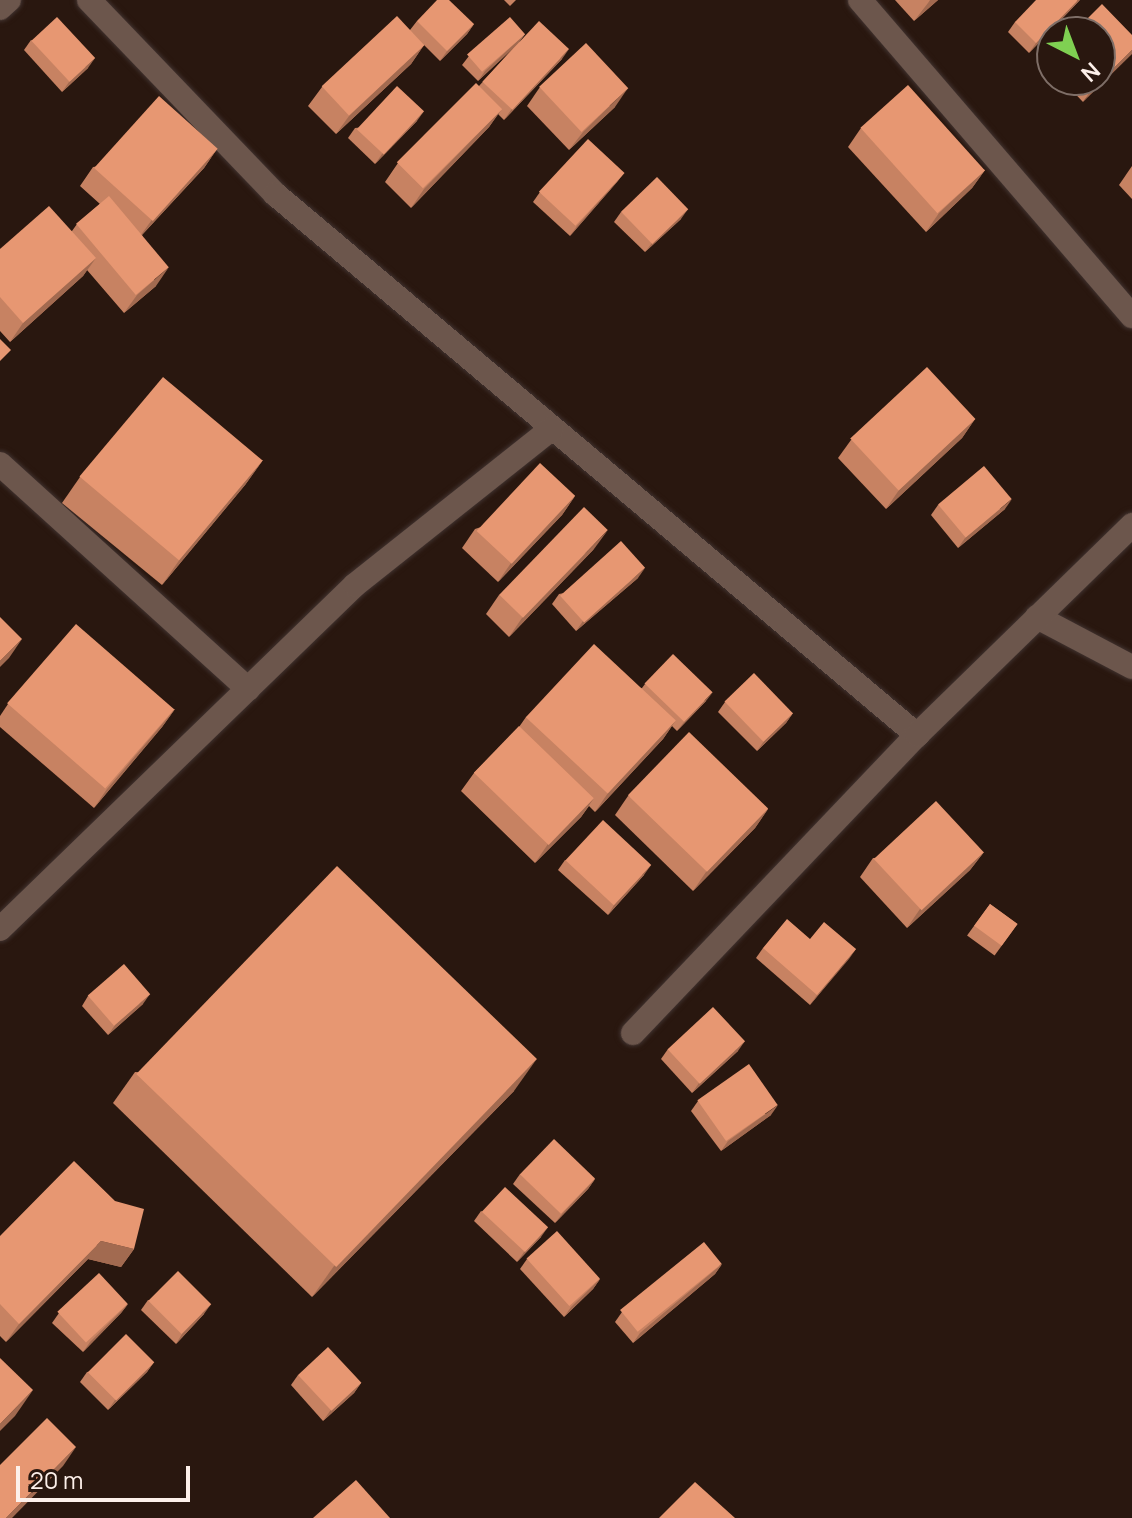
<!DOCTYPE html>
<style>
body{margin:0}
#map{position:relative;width:1132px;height:1518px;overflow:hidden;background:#29170f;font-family:Manrope,sans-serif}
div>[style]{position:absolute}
.roads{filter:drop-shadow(0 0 2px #40322f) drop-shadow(0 0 2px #40322f)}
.minor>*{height:24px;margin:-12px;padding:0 12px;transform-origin:12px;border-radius:12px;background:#6c564c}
.wall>*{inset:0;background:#c78262;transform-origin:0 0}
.shaded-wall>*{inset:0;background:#a26a50}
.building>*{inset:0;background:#e79772;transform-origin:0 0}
span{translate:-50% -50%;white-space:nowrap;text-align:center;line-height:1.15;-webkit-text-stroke:8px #29170f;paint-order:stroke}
.north{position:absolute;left:1036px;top:16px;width:80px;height:80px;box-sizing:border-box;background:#29170f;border:2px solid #7e6e67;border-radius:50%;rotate:138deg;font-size:22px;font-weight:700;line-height:32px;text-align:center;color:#fdf0ea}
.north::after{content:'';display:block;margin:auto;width:28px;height:36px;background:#7fd052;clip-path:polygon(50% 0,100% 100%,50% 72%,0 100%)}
.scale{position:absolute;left:16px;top:1466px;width:174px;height:36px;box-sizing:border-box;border:4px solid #fdf0ea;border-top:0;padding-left:10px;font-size:24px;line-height:28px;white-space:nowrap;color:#fdf0ea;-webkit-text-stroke:6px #29170f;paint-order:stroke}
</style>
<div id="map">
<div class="roads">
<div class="minor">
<i style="left:89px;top:0;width:269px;rotate:46.2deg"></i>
<i style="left:275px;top:194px;width:840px;rotate:40.12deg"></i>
<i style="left:860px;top:0;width:417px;rotate:49.3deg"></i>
<i style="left:0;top:8px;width:12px;rotate:-42deg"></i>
<i style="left:0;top:464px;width:335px;rotate:42.2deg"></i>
<i style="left:1037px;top:617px;width:107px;rotate:27.8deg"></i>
<i style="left:0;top:929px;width:494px;rotate:-44.1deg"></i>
<i style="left:355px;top:585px;width:251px;rotate:-38.5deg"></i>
<i style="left:633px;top:1033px;width:412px;rotate:-46.4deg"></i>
<i style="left:917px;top:735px;width:301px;rotate:-44.3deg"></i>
</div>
</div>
<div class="wall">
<i style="clip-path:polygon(504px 0,516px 0,510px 6px)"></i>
<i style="clip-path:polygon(895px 0,938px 0,914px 21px)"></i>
<i style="clip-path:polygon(1080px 0,1029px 53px,1008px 32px,1015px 22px)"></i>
<i style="clip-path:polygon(417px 21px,474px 24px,467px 34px,440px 61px,424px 45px,411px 64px,336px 134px,308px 106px,322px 87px,410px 30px)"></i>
<i style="clip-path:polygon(525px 34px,519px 42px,562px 59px,504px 120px,498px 114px,489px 127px,411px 208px,385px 182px,398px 163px,479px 86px,515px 46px,478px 81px,462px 65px,469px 56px)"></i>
<i style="clip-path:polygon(31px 40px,88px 68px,62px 92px,24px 50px)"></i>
<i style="clip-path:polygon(1052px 53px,1052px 70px,1045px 63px)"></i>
<i style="clip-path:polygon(1062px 80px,1100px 80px,1083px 102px)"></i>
<i style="clip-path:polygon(540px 87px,615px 107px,569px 150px,527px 106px)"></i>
<i style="clip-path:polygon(417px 121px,375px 164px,348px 138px,355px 128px)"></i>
<i style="clip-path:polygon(861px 128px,985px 170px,972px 188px,926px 232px,848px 147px)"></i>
<i style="clip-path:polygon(217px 149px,204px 168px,142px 235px,156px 286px,124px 313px,87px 270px,83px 276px,10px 342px,0 331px,0 249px,72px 231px,77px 224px,100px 204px,80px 186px,93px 167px)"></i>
<i style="clip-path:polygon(1132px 166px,1132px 199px,1119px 185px)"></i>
<i style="clip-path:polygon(624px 173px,617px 182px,570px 236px,533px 202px,540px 192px)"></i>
<i style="clip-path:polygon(621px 212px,681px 219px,645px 252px,614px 222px)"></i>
<i style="clip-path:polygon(975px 419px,962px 438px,886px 509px,838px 458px,851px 440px)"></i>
<i style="clip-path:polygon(263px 460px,245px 485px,162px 585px,62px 503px,80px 477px)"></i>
<i style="clip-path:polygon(575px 496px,562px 515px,498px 582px,462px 548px,475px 529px)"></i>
<i style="clip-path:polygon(938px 505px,1005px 509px,958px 548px,931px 515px)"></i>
<i style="clip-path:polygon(594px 549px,509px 637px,486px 614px,499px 595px)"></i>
<i style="clip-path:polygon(638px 578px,576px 631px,552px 604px,559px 594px)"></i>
<i style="clip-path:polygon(645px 684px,706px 701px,677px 731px,672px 726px,663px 739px,595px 812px,589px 806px,581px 817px,535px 863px,461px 791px,474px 773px,519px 727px,526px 717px,642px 688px)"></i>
<i style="clip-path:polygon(725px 702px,793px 713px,786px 723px,757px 751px,718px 712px)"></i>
<i style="clip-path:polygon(8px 704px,175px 709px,162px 727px,94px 808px,0 727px,0 716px)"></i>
<i style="clip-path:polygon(628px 796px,768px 809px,755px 828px,693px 891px,615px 815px)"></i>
<i style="clip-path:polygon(984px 852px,970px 870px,907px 928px,860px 877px,873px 858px)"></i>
<i style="clip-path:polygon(565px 860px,644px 875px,608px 915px,558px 870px)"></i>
<i style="left:990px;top:904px;width:34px;height:39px;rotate:36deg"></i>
<i style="clip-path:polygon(810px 939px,856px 949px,810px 1005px,756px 958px,763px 948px)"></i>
<i style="clip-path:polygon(88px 996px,143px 1004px,108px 1035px,82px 1006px)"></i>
<i style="clip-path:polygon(668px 1049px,738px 1051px,692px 1093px,661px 1059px)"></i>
<i style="clip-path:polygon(135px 1072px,514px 1091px,312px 1297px,113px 1103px)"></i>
<i style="clip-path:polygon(698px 1101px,771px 1115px,721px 1151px,691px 1111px)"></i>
<i style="clip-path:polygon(520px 1174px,595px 1179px,588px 1189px,555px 1223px,513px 1184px)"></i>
<i style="clip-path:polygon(481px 1211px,541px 1237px,517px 1262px,474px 1221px)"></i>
<i style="clip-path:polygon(0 1236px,134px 1249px,121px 1267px,88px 1259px,6px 1342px,0 1336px)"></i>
<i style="clip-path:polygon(527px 1259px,600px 1279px,593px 1289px,564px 1317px,520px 1269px)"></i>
<i style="clip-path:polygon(722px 1264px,715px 1274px,633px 1343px,615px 1322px,622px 1312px)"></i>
<i style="clip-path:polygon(148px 1300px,204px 1314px,176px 1344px,141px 1310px)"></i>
<i style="clip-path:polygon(128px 1304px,121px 1313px,83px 1352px,52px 1323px,59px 1313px)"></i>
<i style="clip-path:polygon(154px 1362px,147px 1372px,108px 1410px,80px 1382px,87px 1372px)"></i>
<i style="clip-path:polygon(298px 1375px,361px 1383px,354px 1393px,323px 1421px,291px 1385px)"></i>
</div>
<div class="shaded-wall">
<i style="clip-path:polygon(930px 0,938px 0,914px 21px,928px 3px)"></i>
<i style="clip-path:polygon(1078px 0,1080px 0,1029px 53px,1036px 43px)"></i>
<i style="clip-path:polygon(474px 24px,467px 34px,440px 61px,447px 51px)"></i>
<i style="clip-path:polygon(525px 34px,518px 44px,478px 81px,485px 71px)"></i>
<i style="clip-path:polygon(424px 45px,411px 64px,336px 134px,349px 116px)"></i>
<i style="clip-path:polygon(569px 49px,562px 59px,504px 120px,511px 110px)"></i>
<i style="clip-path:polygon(1132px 50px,1132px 54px,1083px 102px,1090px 92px)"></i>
<i style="clip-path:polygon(95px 58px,88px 68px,62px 92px,69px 82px)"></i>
<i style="clip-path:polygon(628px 88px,615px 107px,569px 150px,583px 132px)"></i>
<i style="clip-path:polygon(502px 109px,489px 127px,411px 208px,424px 189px)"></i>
<i style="clip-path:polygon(424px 111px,417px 121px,375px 164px,382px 154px)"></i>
<i style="clip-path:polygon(217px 149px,204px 168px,138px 239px,151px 221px)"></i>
<i style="clip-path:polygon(985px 170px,972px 188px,926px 232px,939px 213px)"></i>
<i style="clip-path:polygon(624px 173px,617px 182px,570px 236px,577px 226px)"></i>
<i style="clip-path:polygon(688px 209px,681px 219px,645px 252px,652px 243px)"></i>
<i style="clip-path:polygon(96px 258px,83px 276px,10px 342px,23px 323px)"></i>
<i style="clip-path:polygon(169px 267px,156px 286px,124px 313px,137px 295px)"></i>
<i style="clip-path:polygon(975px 419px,962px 438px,886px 509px,899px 490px)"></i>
<i style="clip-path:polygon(263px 460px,245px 485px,162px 585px,180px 559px)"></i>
<i style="clip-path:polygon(575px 496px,562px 515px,498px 582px,511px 563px)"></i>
<i style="clip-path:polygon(1012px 499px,1005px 509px,958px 548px,965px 538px)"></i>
<i style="clip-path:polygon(608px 530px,594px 549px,509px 637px,522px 618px)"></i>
<i style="clip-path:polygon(645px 568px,638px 578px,576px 631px,583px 621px)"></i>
<i style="clip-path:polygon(22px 639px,9px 658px,0 667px,0 661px)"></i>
<i style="clip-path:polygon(713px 692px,706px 701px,677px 731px,684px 722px)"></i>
<i style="clip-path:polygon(175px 709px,162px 727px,94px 808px,107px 789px)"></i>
<i style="clip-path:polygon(793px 713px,786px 723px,757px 751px,764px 741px)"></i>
<i style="clip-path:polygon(676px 720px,663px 739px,595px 812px,608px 793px)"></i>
<i style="clip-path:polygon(594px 798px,581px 817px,535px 863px,548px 844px)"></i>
<i style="clip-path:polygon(768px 809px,755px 828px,693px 891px,706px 872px)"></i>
<i style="clip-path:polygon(984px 852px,970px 870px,907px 928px,920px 909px)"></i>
<i style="clip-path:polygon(651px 865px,644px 875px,608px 915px,614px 905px)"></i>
<i style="clip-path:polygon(856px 949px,849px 959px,810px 1005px,817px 995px)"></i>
<i style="clip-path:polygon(150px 994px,143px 1004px,108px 1035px,115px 1025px)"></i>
<i style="clip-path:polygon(745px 1041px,738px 1051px,692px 1093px,699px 1083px)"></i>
<i style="clip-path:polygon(536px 1060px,514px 1091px,312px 1297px,334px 1266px)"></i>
<i style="clip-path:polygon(778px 1105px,771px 1115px,721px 1151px,728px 1141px)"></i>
<i style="clip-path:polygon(595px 1179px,588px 1189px,555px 1223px,562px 1214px)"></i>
<i style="clip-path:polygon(548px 1227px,541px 1237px,517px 1262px,524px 1252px)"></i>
<i style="clip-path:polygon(101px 1241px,134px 1249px,121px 1267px,88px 1259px,6px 1342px,19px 1324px)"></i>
<i style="clip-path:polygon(722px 1264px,715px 1274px,633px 1343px,640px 1333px)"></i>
<i style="clip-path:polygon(600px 1279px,593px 1289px,564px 1317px,571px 1307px)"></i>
<i style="clip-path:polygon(128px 1304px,121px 1313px,83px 1352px,90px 1342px)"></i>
<i style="clip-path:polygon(211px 1304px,204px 1314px,176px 1344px,182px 1334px)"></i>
<i style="clip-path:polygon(154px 1362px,147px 1372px,108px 1410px,115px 1400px)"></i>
<i style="clip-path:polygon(361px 1383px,354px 1393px,323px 1421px,330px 1411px)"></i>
<i style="clip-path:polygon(33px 1390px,15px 1416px,0 1431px,0 1424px)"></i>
<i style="clip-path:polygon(76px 1447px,63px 1466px,12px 1518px,6px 1518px)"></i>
</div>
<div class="building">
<i style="clip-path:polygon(437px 0,449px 0,474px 24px,447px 51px,417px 21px)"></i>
<i style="clip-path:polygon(1036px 0,1078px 0,1036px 43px,1015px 22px)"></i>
<i style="clip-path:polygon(1102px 4px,1132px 35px,1132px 50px,1090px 92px,1078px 80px,1100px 80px,1100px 32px,1074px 32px)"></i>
<i style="left:397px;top:16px;width:40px;height:103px;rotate:47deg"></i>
<i style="left:57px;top:17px;width:56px;height:35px;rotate:47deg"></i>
<i style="left:510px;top:17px;width:23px;height:57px;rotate:49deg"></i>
<i style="left:539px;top:21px;width:41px;height:83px;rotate:43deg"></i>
<i style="left:586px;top:43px;width:62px;height:64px;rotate:47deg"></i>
<i style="left:476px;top:83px;width:37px;height:112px;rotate:45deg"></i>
<i style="left:908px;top:85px;width:115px;height:64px;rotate:48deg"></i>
<i style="left:397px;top:86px;width:37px;height:59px;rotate:43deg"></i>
<i style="left:159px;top:96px;width:79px;height:97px;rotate:42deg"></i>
<i style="left:588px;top:139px;width:50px;height:72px;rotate:43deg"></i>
<i style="left:657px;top:177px;width:45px;height:50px;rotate:46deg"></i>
<i style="left:109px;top:196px;width:93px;height:43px;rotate:50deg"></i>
<i style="clip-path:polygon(49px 206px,96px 258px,23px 323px,0 297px,0 249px)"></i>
<i style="clip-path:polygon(0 339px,11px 350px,0 361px)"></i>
<i style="left:927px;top:367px;width:71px;height:105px;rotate:47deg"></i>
<i style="left:163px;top:377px;width:130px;height:130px;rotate:40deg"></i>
<i style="left:540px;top:463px;width:48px;height:93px;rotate:43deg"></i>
<i style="left:984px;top:466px;width:43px;height:60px;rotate:50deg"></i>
<i style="left:584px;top:507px;width:33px;height:122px;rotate:44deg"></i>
<i style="left:621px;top:541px;width:36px;height:82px;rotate:48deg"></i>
<i style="clip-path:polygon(0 617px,22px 639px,0 661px)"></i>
<i style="left:76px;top:624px;width:130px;height:105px;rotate:41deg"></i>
<i style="left:594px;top:644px;width:112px;height:100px;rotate:43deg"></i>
<i style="left:673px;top:654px;width:55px;height:41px;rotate:44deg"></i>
<i style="left:754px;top:673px;width:56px;height:41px;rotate:46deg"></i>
<i style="left:519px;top:726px;width:104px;height:65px;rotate:44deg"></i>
<i style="left:689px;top:732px;width:110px;height:88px;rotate:44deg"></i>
<i style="left:936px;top:801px;width:70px;height:85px;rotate:47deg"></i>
<i style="left:603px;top:820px;width:66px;height:55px;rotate:43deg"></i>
<i style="left:337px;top:866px;width:278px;height:289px;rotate:44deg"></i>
<i style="left:990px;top:904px;width:34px;height:27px;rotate:36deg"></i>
<i style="clip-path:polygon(787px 919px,810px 939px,824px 922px,856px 949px,817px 995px,763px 948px)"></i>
<i style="left:124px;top:964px;width:40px;height:48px;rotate:49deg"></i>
<i style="left:713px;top:1007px;width:47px;height:62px;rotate:47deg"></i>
<i style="left:749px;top:1064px;width:50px;height:63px;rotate:55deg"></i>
<i style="left:554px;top:1139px;width:57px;height:49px;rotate:44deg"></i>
<i style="clip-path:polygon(74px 1161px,115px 1201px,144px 1209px,134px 1249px,101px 1241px,19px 1324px,0 1304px,0 1236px)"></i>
<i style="left:505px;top:1187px;width:59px;height:34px;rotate:43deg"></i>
<i style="left:557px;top:1231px;width:64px;height:41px;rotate:48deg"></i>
<i style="left:704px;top:1242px;width:28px;height:108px;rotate:51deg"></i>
<i style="left:178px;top:1271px;width:47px;height:42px;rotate:45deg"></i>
<i style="left:99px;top:1273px;width:42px;height:57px;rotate:47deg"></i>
<i style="left:126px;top:1334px;width:40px;height:54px;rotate:45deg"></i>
<i style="left:328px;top:1347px;width:49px;height:41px;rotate:47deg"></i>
<i style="clip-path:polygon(0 1358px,33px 1390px,0 1424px)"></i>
<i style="clip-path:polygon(47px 1418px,76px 1447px,6px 1518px,0 1518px,0 1465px)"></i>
<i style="clip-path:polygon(356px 1480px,390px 1518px,313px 1518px)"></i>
<i style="clip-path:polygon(695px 1482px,735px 1518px,659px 1518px)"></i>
</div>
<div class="north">N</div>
<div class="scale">20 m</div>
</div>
